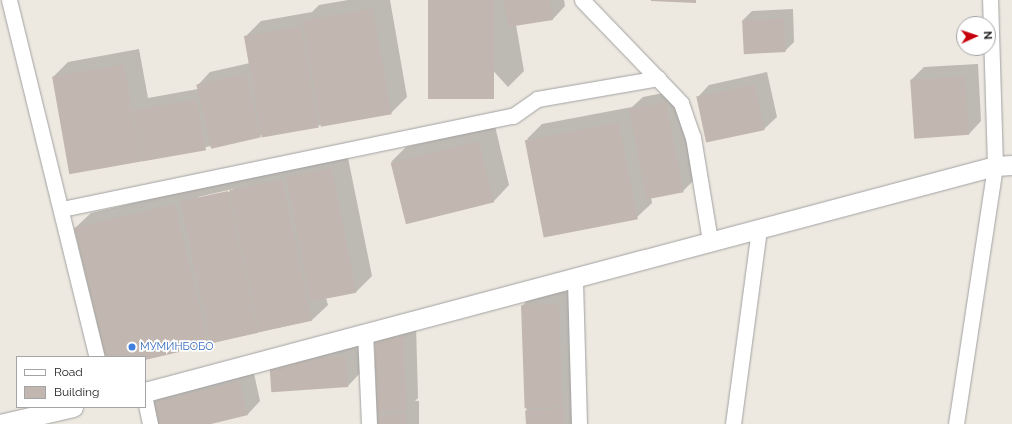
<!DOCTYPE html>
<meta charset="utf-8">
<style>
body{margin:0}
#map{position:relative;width:1012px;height:424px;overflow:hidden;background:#ede8e0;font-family:Raleway,sans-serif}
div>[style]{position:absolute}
.shadow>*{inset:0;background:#0003}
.building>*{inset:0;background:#c1b7b0;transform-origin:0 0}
.roads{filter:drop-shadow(0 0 1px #a2a2a2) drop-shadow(0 0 1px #a2a2a2)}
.minor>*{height:15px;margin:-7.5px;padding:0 7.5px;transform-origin:7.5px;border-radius:7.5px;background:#fff}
.tertiary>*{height:19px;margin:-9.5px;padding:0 9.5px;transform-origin:9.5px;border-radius:9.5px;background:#fff}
.dots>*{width:11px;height:11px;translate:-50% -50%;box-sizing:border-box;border:2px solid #fff;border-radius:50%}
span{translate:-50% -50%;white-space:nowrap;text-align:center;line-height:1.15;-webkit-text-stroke:3.5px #fff;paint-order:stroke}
.shop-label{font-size:11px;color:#366cbe}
.left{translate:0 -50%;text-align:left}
.legend{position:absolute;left:16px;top:356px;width:130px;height:52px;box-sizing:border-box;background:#fff;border:1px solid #a4a4a4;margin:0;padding:5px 7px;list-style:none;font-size:12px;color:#1b1b1b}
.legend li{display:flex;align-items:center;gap:8px;height:20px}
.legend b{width:20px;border:1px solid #a4a4a4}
.north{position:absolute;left:956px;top:16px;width:40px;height:40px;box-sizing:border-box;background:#fff;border:1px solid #a4a4a4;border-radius:50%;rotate:87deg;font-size:11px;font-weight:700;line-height:16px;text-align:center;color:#1b1b1b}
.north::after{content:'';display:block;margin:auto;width:14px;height:18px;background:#c6000b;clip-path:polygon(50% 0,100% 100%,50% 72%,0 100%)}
</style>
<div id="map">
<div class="shadow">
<i style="clip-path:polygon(348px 0,390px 0,407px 97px,391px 113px,262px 135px,141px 161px,53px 77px,68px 62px,139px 49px,148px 98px,198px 89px,198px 85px,210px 72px,250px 63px,245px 37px,261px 21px,312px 12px,319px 5px)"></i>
<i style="clip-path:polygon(429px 0,564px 0,565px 6px,553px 19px,516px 25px,524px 71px,508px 87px)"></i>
<i style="clip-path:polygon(793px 9px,794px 42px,785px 51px,743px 20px,752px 11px)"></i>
<i style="clip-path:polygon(978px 64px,981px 121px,969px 134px,911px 80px,924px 67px)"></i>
<i style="clip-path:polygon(767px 72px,777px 117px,764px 129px,697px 98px,709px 85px)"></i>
<i style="clip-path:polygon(679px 90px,696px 178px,683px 191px,651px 197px,652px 203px,636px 218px,527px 139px,542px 124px,632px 107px,643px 97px)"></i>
<i style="clip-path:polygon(495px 126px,509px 185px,494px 201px,391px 162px,406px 147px)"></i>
<i style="clip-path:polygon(evenodd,347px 153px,372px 276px,356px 292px,326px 298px,328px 305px,312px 320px,145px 359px,106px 357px,75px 228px,91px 213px,347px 153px,233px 189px,233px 191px,198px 199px,198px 197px,233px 189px)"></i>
<i style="clip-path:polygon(571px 291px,578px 424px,527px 424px,522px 306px,535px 293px)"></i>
<i style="clip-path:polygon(416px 324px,418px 398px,415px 401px,419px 401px,419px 424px,373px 424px,377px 411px,375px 338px)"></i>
<i style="clip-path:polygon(358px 343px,360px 373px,348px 386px,270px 360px)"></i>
<i style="clip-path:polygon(253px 369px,260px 401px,248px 414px,207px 424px,158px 424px,153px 403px,165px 390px)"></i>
</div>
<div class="building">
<i style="left:428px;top:0;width:66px;height:99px"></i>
<i style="clip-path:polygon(503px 0,550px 0,553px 20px,508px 27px)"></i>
<i style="clip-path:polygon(651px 0,696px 0,696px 3px,651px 1px)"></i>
<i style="left:373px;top:8px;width:108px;height:72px;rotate:80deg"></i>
<i style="left:784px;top:18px;width:34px;height:42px;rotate:87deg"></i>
<i style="left:301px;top:26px;width:103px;height:58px;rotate:80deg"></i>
<i style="left:124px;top:64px;width:99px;height:73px;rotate:80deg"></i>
<i style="left:246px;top:73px;width:66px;height:51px;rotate:77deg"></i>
<i style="left:965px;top:76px;width:59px;height:55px;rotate:86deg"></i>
<i style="left:755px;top:84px;width:47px;height:60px;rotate:78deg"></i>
<i style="left:197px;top:99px;width:52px;height:65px;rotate:80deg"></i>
<i style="left:666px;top:102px;width:92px;height:38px;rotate:79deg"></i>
<i style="left:619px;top:122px;width:99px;height:96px;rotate:79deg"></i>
<i style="left:479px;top:141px;width:63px;height:91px;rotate:76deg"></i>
<i style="left:332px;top:168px;width:127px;height:47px;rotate:79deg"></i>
<i style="left:282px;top:179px;width:145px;height:54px;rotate:78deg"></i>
<i style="left:228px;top:191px;width:145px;height:49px;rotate:78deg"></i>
<i style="clip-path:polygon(175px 204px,209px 345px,145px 360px,145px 357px,105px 357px,74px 228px)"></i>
<i style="left:559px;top:304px;width:103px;height:38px;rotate:88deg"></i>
<i style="left:404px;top:336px;width:75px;height:30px;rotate:88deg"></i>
<i style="left:346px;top:356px;width:31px;height:77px;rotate:86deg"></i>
<i style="clip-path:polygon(240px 381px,248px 415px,211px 424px,157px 424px,152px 403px)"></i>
<i style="left:564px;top:408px;width:16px;height:39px;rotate:86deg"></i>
<i style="left:406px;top:413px;width:11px;height:34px;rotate:85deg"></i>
</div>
<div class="roads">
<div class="minor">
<i style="left:9px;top:0;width:368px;rotate:76.2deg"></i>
<i style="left:582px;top:0;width:143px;rotate:46.1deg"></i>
<i style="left:681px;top:103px;width:36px;rotate:71deg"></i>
<i style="left:693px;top:137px;width:105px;rotate:80.7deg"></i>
<i style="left:62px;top:209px;width:460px;rotate:-11.7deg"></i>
<i style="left:513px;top:116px;width:29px;rotate:-35deg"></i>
<i style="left:537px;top:99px;width:123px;rotate:-9.8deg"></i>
<i style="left:575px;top:281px;width:143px;rotate:88.4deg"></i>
<i style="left:365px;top:332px;width:92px;rotate:87.5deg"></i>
<i style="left:145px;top:400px;width:25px;rotate:78deg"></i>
<i style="left:733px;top:424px;width:196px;rotate:-82.4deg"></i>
<i style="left:956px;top:424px;width:261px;rotate:-81.4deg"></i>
<i style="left:995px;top:166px;width:166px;rotate:-91.7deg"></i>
</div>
<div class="tertiary">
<i style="left:145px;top:392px;width:880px;rotate:-14.89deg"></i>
<i style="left:995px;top:166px;width:17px;rotate:-3deg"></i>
<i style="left:0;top:424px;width:75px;rotate:-13.1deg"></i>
</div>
</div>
<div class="dots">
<i style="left:132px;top:347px;background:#3f7fe0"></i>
</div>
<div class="shop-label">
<span class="left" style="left:140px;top:347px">МУМИНБОБО</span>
</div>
<ul class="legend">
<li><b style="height:5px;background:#fff"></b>Road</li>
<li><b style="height:11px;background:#c1b7b0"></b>Building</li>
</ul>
<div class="north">N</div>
</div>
